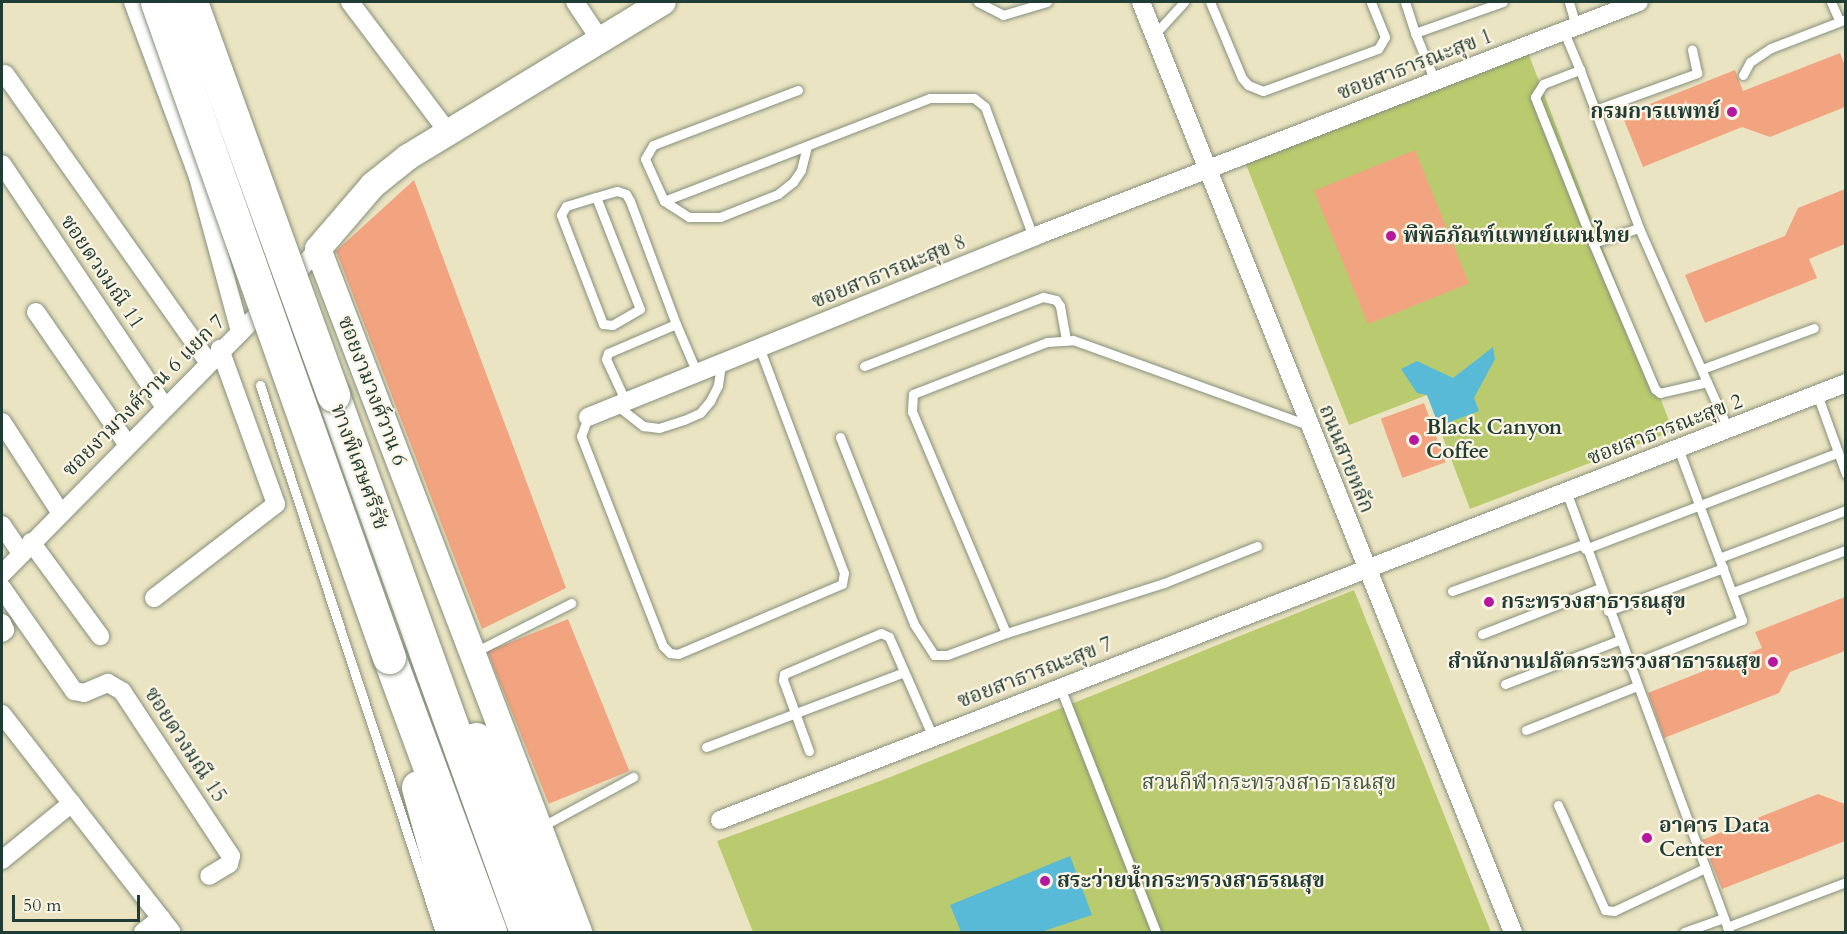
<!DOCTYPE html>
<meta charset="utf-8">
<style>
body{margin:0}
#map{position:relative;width:1847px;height:934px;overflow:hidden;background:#ebe4c2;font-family:Cardo,"Noto Serif Thai",serif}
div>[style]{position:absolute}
.green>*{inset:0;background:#b9cb6e}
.water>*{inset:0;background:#59bad7}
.building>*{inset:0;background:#f2a481;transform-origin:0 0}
.roads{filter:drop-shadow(0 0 2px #85907b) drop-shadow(0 0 2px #85907b)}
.lane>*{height:9px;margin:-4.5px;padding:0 4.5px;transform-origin:4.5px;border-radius:4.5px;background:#fff}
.street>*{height:18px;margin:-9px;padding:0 9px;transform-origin:9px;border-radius:9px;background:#fff}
.secondary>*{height:26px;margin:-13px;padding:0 13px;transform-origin:13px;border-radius:13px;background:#fff}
.highway>*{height:33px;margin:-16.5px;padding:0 16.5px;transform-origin:16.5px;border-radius:16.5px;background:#fff}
.bridges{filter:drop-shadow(0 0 2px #85907b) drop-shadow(0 0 2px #85907b)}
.highway-bridge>*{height:33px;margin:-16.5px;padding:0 16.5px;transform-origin:16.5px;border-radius:16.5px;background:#fff}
.dots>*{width:16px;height:16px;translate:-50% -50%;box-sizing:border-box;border:3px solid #fcf5e5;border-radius:50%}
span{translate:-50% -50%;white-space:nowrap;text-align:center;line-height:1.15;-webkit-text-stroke:4.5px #fcf5e5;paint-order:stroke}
.street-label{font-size:21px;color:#1f3d34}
.poi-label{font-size:21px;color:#1f3d34;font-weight:700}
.right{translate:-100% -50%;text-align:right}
.left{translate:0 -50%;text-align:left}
.park-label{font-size:21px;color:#3e5940}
.frame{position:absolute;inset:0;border:3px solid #1f3d34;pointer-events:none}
.scale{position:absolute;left:12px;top:895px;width:128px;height:27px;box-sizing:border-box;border:3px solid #1f3d34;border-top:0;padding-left:8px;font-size:18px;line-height:21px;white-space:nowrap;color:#1f3d34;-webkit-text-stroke:4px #fcf5e5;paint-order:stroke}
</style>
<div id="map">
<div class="green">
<i style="clip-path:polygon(1527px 50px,1673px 431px,1470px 509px,1427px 395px,1349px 425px,1245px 162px)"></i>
<i style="clip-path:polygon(1354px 590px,1491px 932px,753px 932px,717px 841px,888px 778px)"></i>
</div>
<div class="water">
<i style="clip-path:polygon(1493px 347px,1495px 359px,1474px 398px,1479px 411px,1439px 426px,1427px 395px,1417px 393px,1401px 369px,1417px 361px,1453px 378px)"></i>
<i style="clip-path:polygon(1070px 856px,1092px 915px,1041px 932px,961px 932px,950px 905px)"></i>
</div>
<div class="building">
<i style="clip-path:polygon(1840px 53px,1845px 66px,1845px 107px,1770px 137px,1742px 127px,1643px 167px,1622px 115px,1735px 70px,1743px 91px)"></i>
<i style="left:1415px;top:150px;width:144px;height:109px;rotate:68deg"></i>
<i style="clip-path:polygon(414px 180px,566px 588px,482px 629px,336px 251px)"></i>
<i style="clip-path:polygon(1845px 189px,1845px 244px,1809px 259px,1817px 278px,1705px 323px,1685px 275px,1785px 236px,1798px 208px)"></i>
<i style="left:1424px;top:403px;width:63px;height:46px;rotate:70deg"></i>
<i style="clip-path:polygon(1845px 597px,1845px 651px,1790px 672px,1779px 693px,1664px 738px,1648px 693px,1762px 648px,1755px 632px)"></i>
<i style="left:568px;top:619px;width:164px;height:87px;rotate:68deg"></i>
<i style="clip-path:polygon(1818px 794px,1845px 804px,1845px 841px,1722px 889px,1702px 840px)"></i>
</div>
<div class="roads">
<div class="lane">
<i style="left:978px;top:2px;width:28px;rotate:27deg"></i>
<i style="left:1003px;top:15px;width:46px;rotate:-16.5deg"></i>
<i style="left:1210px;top:2px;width:82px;rotate:67.2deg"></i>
<i style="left:1242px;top:78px;width:9px;rotate:49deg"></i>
<i style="left:1248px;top:85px;width:16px;rotate:22deg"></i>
<i style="left:1263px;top:91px;width:122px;rotate:-20.1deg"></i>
<i style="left:1378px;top:49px;width:14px;rotate:-60deg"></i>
<i style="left:1385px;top:37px;width:38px;rotate:-112deg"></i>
<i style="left:1405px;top:2px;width:33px;rotate:72deg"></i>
<i style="left:1415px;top:33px;width:93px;rotate:-19.4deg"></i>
<i style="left:1569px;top:2px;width:25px;rotate:74deg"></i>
<i style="left:1831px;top:2px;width:20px;rotate:66deg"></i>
<i style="left:1564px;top:32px;width:41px;rotate:67.2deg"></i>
<i style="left:1415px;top:33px;width:52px;rotate:67.4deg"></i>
<i style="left:1154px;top:35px;width:45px;rotate:-47.7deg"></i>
<i style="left:1580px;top:70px;width:169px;rotate:69.5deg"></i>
<i style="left:1639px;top:228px;width:168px;rotate:66.2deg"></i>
<i style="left:1707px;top:382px;width:48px;rotate:166.8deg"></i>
<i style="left:1660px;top:393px;width:6px;rotate:-141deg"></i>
<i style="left:1655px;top:389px;width:159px;rotate:-113deg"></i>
<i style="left:1593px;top:243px;width:157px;rotate:-111.7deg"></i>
<i style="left:1535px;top:97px;width:15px;rotate:-58deg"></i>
<i style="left:1543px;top:84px;width:40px;rotate:-21deg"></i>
<i style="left:1743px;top:75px;width:15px;rotate:-62deg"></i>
<i style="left:1750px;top:62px;width:25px;rotate:-34deg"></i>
<i style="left:1771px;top:48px;width:80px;rotate:-21.1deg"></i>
<i style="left:798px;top:90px;width:155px;rotate:159.2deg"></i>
<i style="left:653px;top:145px;width:16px;rotate:120deg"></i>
<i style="left:645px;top:159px;width:46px;rotate:65.7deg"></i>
<i style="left:664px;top:201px;width:285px;rotate:-21.2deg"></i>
<i style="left:930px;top:98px;width:44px"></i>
<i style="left:974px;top:98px;width:14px;rotate:39deg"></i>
<i style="left:985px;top:107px;width:139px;rotate:69.7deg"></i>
<i style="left:1595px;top:110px;width:109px;rotate:-19.9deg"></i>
<i style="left:1697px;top:73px;width:24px;rotate:-102deg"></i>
<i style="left:596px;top:197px;width:120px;rotate:68.6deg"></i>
<i style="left:640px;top:309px;width:32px;rotate:150deg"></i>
<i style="left:612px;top:325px;width:9px;rotate:-174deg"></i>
<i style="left:603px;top:324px;width:117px;rotate:-111.1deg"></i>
<i style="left:561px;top:215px;width:10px;rotate:-61deg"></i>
<i style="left:566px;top:206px;width:31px;rotate:-17deg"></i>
<i style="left:596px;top:197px;width:22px;rotate:-16deg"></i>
<i style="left:617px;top:191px;width:9px;rotate:18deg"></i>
<i style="left:626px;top:194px;width:8px;rotate:60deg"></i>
<i style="left:630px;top:201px;width:131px;rotate:69.5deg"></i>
<i style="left:676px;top:324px;width:74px;rotate:156.9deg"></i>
<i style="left:608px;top:353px;width:6px;rotate:108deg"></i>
<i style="left:606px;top:359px;width:45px;rotate:65.1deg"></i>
<i style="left:664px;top:201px;width:30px;rotate:33deg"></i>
<i style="left:689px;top:217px;width:31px"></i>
<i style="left:720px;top:217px;width:62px;rotate:-21.6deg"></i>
<i style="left:778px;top:194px;width:19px;rotate:-39deg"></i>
<i style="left:793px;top:182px;width:14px;rotate:-56deg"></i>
<i style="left:801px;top:170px;width:25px;rotate:-76deg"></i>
<i style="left:1593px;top:243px;width:48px;rotate:-18.1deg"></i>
<i style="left:676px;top:324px;width:53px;rotate:66.8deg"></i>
<i style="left:864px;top:366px;width:192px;rotate:-21.1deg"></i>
<i style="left:1043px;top:297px;width:13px;rotate:13deg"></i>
<i style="left:1056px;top:300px;width:7px;rotate:56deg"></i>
<i style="left:1060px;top:306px;width:35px;rotate:80deg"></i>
<i style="left:1702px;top:369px;width:119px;rotate:-20.1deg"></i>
<i style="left:1707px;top:382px;width:54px;rotate:65.8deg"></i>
<i style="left:260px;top:385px;width:576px;rotate:71.79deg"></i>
<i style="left:1817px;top:394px;width:85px;rotate:70.1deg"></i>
<i style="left:615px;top:404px;width:36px;rotate:38deg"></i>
<i style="left:643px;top:426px;width:16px;rotate:7deg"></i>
<i style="left:659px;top:428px;width:26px;rotate:-18deg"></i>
<i style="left:684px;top:420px;width:17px;rotate:-24deg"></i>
<i style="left:700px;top:413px;width:16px;rotate:-50deg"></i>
<i style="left:710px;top:401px;width:18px;rotate:-63deg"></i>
<i style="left:718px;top:385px;width:21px;rotate:-82deg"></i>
<i style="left:588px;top:417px;width:20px;rotate:110deg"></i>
<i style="left:581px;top:436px;width:225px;rotate:68.7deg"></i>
<i style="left:663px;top:646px;width:10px;rotate:45deg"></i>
<i style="left:670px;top:653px;width:8px;rotate:7deg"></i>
<i style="left:678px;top:654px;width:178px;rotate:-23.1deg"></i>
<i style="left:842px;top:584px;width:11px;rotate:-80deg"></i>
<i style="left:844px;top:573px;width:239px;rotate:-110.6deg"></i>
<i style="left:840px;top:437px;width:201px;rotate:68.4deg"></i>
<i style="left:914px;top:624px;width:37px;rotate:57deg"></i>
<i style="left:934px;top:655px;width:13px"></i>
<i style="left:947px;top:655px;width:63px;rotate:-20.4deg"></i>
<i style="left:1566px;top:491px;width:470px;rotate:69.7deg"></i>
<i style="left:1257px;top:546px;width:100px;rotate:158.3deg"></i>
<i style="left:1164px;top:583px;width:166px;rotate:162.4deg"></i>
<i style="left:1006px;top:633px;width:240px;rotate:-113deg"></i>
<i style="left:912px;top:412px;width:18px;rotate:-87deg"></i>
<i style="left:913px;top:394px;width:144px;rotate:-21.2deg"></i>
<i style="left:1047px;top:342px;width:26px;rotate:-4deg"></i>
<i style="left:1073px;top:340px;width:250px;rotate:19.9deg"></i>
<i style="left:1585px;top:549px;width:270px;rotate:-20.9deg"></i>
<i style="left:1719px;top:558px;width:136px;rotate:-20.7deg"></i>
<i style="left:1452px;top:591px;width:139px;rotate:-19.7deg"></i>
<i style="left:1733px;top:592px;width:121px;rotate:-20.4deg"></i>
<i style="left:1608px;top:611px;width:123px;rotate:-20.5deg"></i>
<i style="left:1482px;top:634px;width:127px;rotate:-21.3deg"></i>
<i style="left:475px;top:652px;width:108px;rotate:-27deg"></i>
<i style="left:1629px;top:666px;width:122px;rotate:-22.2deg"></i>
<i style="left:1742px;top:620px;width:184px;rotate:-110.4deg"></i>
<i style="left:1505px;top:684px;width:122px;rotate:-21.1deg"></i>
<i style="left:1060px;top:687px;width:263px;rotate:68.6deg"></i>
<i style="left:1526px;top:730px;width:119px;rotate:-21.6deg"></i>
<i style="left:706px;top:747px;width:210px;rotate:-20.7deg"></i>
<i style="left:809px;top:751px;width:76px;rotate:-110.1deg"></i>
<i style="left:783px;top:680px;width:6px;rotate:-81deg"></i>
<i style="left:784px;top:674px;width:105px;rotate:-22.9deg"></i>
<i style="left:881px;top:633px;width:9px;rotate:27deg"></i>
<i style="left:889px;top:637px;width:109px;rotate:66.3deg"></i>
<i style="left:1558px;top:805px;width:115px;rotate:65.9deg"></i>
<i style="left:1605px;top:910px;width:9px;rotate:6deg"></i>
<i style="left:1614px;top:911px;width:101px;rotate:-25.3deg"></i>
<i style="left:541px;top:827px;width:105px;rotate:-28.5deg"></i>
<i style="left:1727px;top:927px;width:127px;rotate:-20.7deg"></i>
<i style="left:1684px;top:932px;width:42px;rotate:-19.3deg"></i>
</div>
<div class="street">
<i style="left:133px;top:2px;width:187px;rotate:69.6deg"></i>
<i style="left:198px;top:177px;width:161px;rotate:74.8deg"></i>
<i style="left:350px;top:2px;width:163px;rotate:53deg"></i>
<i style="left:575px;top:2px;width:43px;rotate:56.3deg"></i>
<i style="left:1141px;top:2px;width:1002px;rotate:68.2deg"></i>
<i style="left:5px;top:74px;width:352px;rotate:54.8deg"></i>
<i style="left:2px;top:164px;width:291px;rotate:56.2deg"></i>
<i style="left:287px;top:284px;width:47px;rotate:-48.5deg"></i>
<i style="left:36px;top:312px;width:160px;rotate:55.4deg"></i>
<i style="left:588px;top:417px;width:480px;rotate:-22deg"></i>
<i style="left:1033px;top:237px;width:650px;rotate:-21.2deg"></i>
<i style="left:2px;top:422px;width:107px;rotate:57.2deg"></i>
<i style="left:2px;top:525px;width:34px;rotate:56deg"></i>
<i style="left:31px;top:542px;width:117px;rotate:53.7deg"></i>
<i style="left:2px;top:574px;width:379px;rotate:-45.4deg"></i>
<i style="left:2px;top:588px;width:126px;rotate:55deg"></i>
<i style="left:74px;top:691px;width:10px;rotate:11deg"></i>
<i style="left:84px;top:693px;width:26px;rotate:-23deg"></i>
<i style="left:108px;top:683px;width:16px;rotate:30deg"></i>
<i style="left:122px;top:691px;width:198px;rotate:56.6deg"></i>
<i style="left:231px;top:856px;width:8px;rotate:104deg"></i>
<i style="left:229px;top:864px;width:23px;rotate:149deg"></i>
<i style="left:154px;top:598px;width:154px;rotate:-37.6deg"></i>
<i style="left:276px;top:504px;width:165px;rotate:-109.9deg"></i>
<i style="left:2px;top:623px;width:8px;rotate:67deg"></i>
<i style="left:5px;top:630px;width:4px;rotate:135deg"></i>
<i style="left:2px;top:714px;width:276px;rotate:52.1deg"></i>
<i style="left:720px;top:820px;width:1208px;rotate:-21.21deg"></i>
<i style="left:2px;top:860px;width:90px;rotate:-39.2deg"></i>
<i style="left:143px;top:932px;width:23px;rotate:-38deg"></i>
</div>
<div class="secondary">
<i style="left:579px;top:932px;width:731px;rotate:-110.91deg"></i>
<i style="left:318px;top:249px;width:84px;rotate:-49.3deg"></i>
<i style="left:373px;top:185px;width:45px;rotate:-38.7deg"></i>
<i style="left:408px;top:157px;width:298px;rotate:-31.3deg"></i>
</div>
<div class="highway">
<i style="left:333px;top:395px;width:571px;rotate:70.23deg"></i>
<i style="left:389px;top:657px;width:293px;rotate:69.8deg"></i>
<i style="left:476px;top:739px;width:123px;rotate:64.5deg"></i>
<i style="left:529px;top:850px;width:87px;rotate:70.5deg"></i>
<i style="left:418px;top:787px;width:150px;rotate:74.6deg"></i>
</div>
</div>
<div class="bridges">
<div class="highway-bridge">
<i style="left:157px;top:2px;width:695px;rotate:70.5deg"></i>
<i style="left:191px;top:2px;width:418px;rotate:70.1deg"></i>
</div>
</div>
<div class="dots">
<i style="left:1732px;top:112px;background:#b5179e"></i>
<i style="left:1391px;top:236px;background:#b5179e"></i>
<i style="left:1414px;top:440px;background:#b5179e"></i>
<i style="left:1489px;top:602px;background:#b5179e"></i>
<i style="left:1773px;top:662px;background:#b5179e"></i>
<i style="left:1647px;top:838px;background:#b5179e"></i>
<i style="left:1045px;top:881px;background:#b5179e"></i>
</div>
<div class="street-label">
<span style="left:1415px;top:65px;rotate:-21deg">ซอยสาธารณะสุข 1</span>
<span style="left:102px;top:272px;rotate:56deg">ซอยดวงมณี 11</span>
<span style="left:889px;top:272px;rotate:-22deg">ซอยสาธารณะสุข 8</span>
<span style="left:372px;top:391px;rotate:69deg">ซอยงามวงศ์วาน 6</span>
<span style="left:144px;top:396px;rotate:-45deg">ซอยงามวงศ์วาน 6 แยก 7</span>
<span style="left:1665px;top:430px;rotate:-21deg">ซอยสาธารณะสุข 2</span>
<span style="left:1346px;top:459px;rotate:68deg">ถนนสายหลัก</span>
<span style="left:359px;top:467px;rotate:70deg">ทางพิเศษศรีรัช</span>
<span style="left:1035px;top:673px;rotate:-21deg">ซอยสาธารณะสุข 7</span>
<span style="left:185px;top:745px;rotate:57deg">ซอยดวงมณี 15</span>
</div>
<div class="poi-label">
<span class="right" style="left:1720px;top:112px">กรมการแพทย์</span>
<span class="left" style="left:1403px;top:236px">พิพิธภัณฑ์แพทย์แผนไทย</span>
<span class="left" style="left:1426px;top:440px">Black Canyon<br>Coffee</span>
<span class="left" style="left:1501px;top:602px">กระทรวงสาธารณสุข</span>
<span class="right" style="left:1761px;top:662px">สำนักงานปลัดกระทรวงสาธารณสุข</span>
<span class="left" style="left:1659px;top:838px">อาคาร Data<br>Center</span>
<span class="left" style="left:1057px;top:881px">สระว่ายน้ำกระทรวงสาธรณสุข</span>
</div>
<div class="park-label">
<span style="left:1269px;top:783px">สวนกีฬากระทรวงสาธารณสุข</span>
</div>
<div class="frame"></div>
<div class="scale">50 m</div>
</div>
